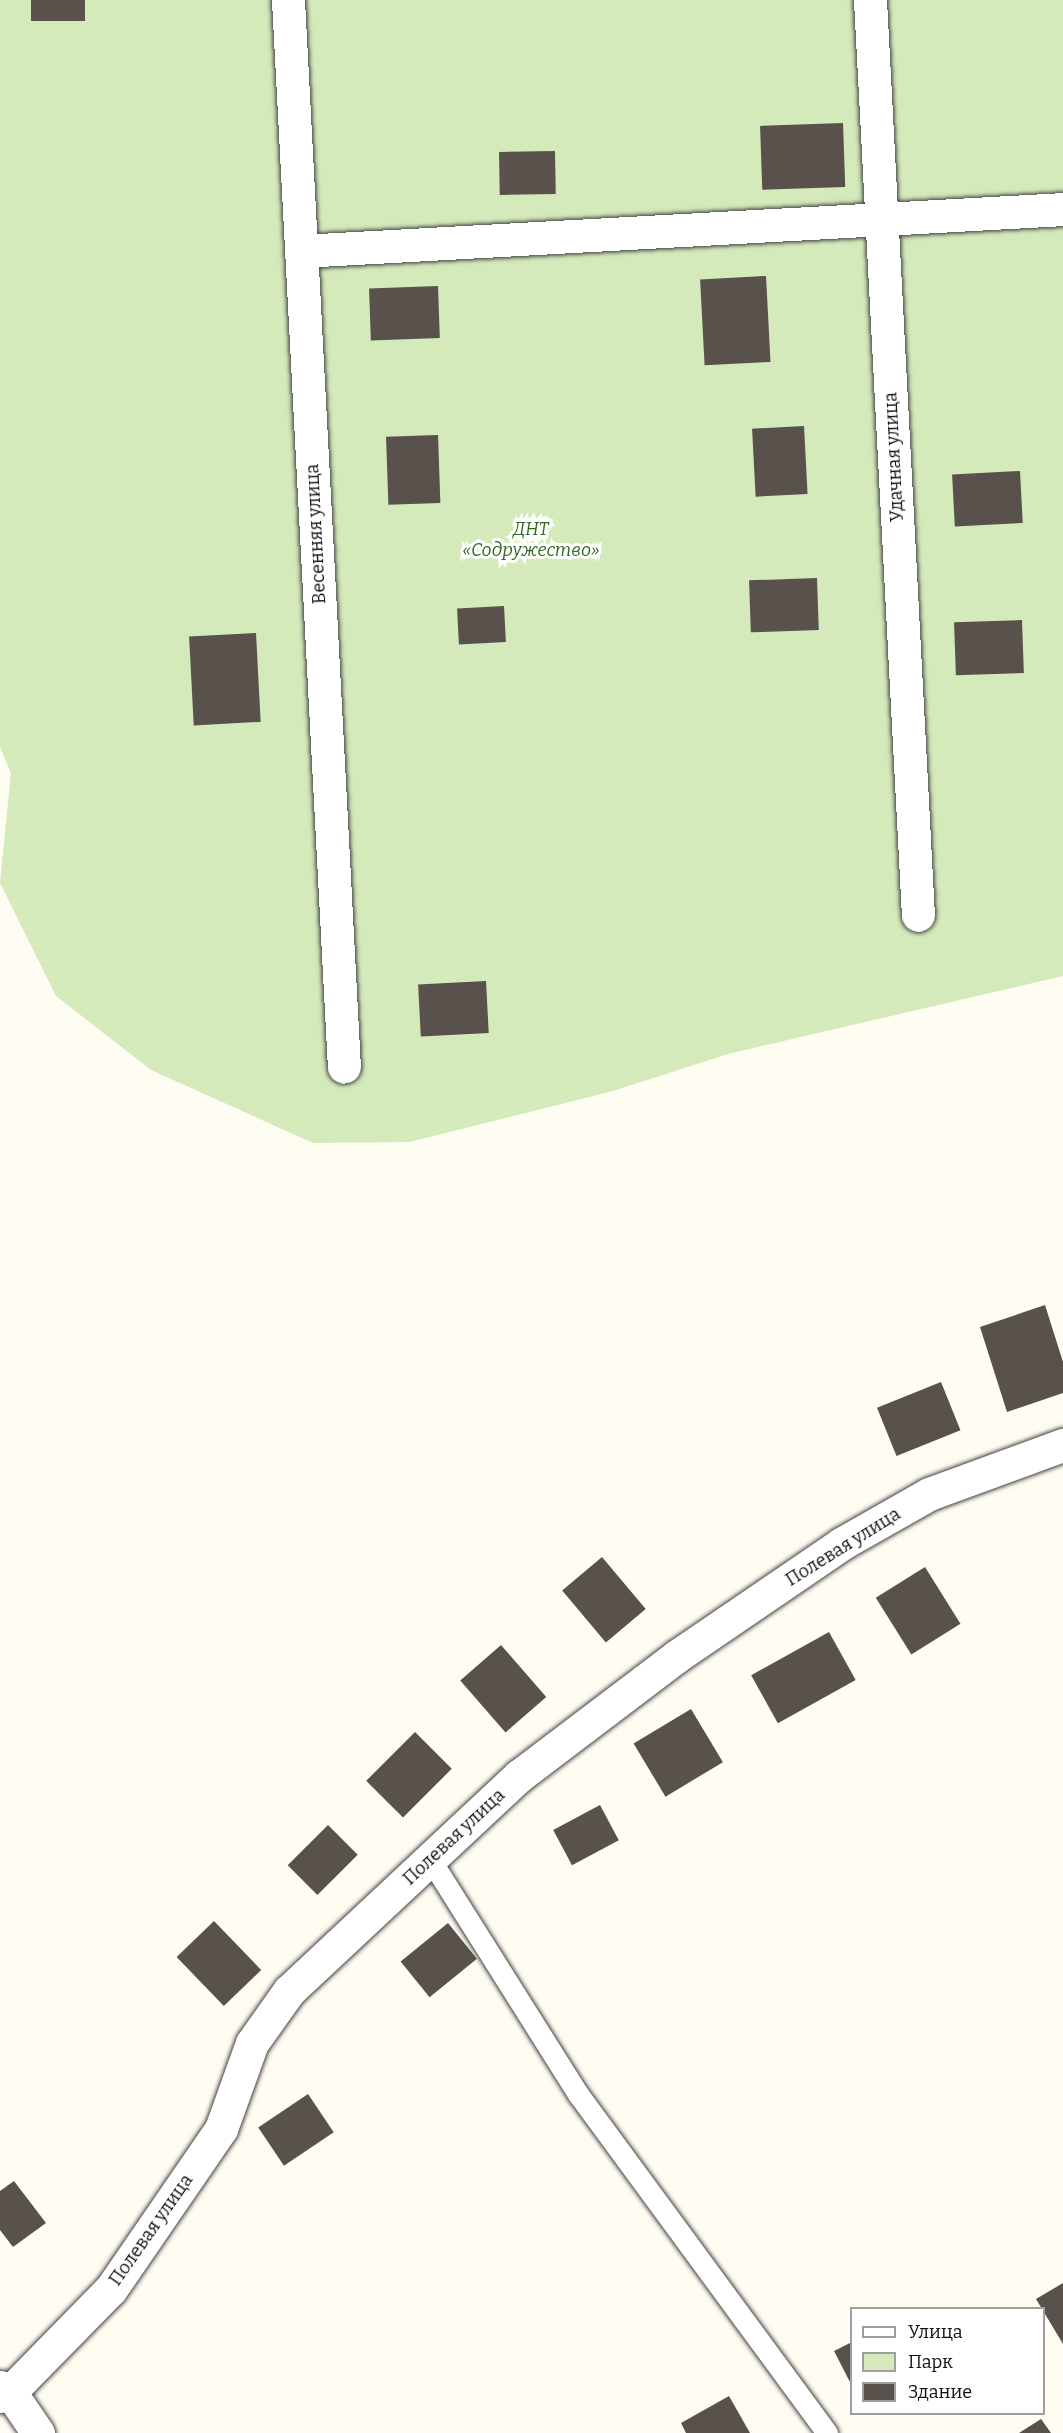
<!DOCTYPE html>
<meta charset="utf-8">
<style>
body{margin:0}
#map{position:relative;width:1063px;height:2433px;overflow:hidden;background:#fffcf2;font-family:Bitter,serif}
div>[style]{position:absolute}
.green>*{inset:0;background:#d4eabb}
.building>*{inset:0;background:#58514c;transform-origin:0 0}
.roads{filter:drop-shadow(0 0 2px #434343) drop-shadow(0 0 2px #434343)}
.service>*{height:21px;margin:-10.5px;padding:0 10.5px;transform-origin:10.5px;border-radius:10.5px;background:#fff}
.minor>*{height:33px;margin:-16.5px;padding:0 16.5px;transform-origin:16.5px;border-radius:16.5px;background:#fff}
span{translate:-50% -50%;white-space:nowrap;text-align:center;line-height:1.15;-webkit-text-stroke:6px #fff;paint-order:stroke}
.street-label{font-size:18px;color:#101010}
.park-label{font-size:18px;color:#30681f;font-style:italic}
.legend{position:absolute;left:850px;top:2307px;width:195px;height:108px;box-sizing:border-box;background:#fff;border:2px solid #9f9f9f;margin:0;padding:8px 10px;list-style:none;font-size:18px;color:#101010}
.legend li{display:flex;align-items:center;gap:12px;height:30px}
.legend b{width:30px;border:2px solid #9f9f9f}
</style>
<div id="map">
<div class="green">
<i style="clip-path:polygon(0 0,1063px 0,1063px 976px,728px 1054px,613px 1091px,410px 1142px,313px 1143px,151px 1070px,56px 996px,0 883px,11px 773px,0 747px)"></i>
</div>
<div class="building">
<i style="left:31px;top:0;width:54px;height:21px"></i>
<i style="left:843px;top:123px;width:64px;height:83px;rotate:88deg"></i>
<i style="left:555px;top:151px;width:43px;height:56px;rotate:89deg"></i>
<i style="left:766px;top:276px;width:86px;height:66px;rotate:87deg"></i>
<i style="left:438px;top:286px;width:52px;height:69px;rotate:88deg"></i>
<i style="left:804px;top:426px;width:68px;height:52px;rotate:87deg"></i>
<i style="left:438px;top:435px;width:68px;height:52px;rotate:88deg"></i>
<i style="left:1020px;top:471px;width:52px;height:68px;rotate:87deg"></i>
<i style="left:817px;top:578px;width:52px;height:68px;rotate:88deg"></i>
<i style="left:504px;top:606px;width:36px;height:47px;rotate:87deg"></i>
<i style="left:1022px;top:620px;width:53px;height:68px;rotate:88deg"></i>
<i style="left:256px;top:633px;width:89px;height:67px;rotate:87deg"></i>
<i style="left:486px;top:981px;width:52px;height:68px;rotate:87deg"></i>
<i style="clip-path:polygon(1045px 1305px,1063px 1362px,1063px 1393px,1007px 1412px,980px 1327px)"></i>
<i style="left:941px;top:1382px;width:52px;height:69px;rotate:68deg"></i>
<i style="left:602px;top:1557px;width:68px;height:52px;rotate:50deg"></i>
<i style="left:925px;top:1567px;width:67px;height:58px;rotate:58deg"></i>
<i style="left:829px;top:1632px;width:55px;height:89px;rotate:61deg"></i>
<i style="left:501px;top:1645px;width:69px;height:54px;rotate:49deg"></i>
<i style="left:691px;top:1709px;width:62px;height:67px;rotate:59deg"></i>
<i style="left:415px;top:1732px;width:52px;height:69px;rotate:45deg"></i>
<i style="left:600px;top:1805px;width:40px;height:53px;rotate:62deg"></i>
<i style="left:328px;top:1825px;width:42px;height:57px;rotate:45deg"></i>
<i style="left:214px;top:1921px;width:68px;height:52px;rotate:46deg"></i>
<i style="left:448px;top:1923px;width:46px;height:61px;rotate:51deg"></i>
<i style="left:308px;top:2094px;width:46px;height:60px;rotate:56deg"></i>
<i style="clip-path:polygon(14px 2181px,46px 2223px,13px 2247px,0 2230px,0 2191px)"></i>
<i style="clip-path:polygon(1063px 2283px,1063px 2344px,1036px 2299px)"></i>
<i style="clip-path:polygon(852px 2342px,852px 2386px,834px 2351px)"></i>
<i style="clip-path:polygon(729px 2396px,750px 2433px,686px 2433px,681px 2423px)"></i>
<i style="clip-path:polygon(1041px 2419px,1051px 2433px,1019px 2433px)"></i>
</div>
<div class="roads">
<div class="service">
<i style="left:430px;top:1859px;width:278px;rotate:57.8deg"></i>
<i style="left:578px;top:2094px;width:421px;rotate:53.7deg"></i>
</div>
<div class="minor">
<i style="left:288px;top:0;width:1068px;rotate:87deg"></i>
<i style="left:870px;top:0;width:916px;rotate:87deg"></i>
<i style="left:301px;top:251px;width:763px;rotate:-3.15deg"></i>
<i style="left:0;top:2387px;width:11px;rotate:27deg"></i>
<i style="left:10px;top:2392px;width:50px;rotate:55.7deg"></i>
<i style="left:0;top:2396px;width:11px;rotate:-22deg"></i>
<i style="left:10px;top:2392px;width:144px;rotate:-45.6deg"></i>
<i style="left:111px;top:2289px;width:194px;rotate:-55.5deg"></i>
<i style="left:221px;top:2129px;width:91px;rotate:-70.2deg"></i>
<i style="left:252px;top:2043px;width:64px;rotate:-54.6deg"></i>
<i style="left:289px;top:1991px;width:315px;rotate:-43.1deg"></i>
<i style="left:519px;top:1776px;width:198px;rotate:-37.2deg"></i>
<i style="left:677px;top:1656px;width:199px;rotate:-34.3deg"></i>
<i style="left:841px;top:1544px;width:101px;rotate:-29.6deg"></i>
<i style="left:929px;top:1494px;width:143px;rotate:-20.1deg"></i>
</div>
</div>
<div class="street-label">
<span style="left:894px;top:457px;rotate:-93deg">Удачная улица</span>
<span style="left:316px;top:534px;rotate:-93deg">Весенняя улица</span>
<span style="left:843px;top:1547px;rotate:-32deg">Полевая улица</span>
<span style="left:454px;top:1837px;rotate:-43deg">Полевая улица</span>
<span style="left:151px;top:2230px;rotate:-55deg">Полевая улица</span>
</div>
<div class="park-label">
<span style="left:531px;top:540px">ДНТ<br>«Содружество»</span>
</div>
<ul class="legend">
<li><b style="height:8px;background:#fff"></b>Улица</li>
<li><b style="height:16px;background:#d4eabb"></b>Парк</li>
<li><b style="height:16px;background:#58514c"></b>Здание</li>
</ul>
</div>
